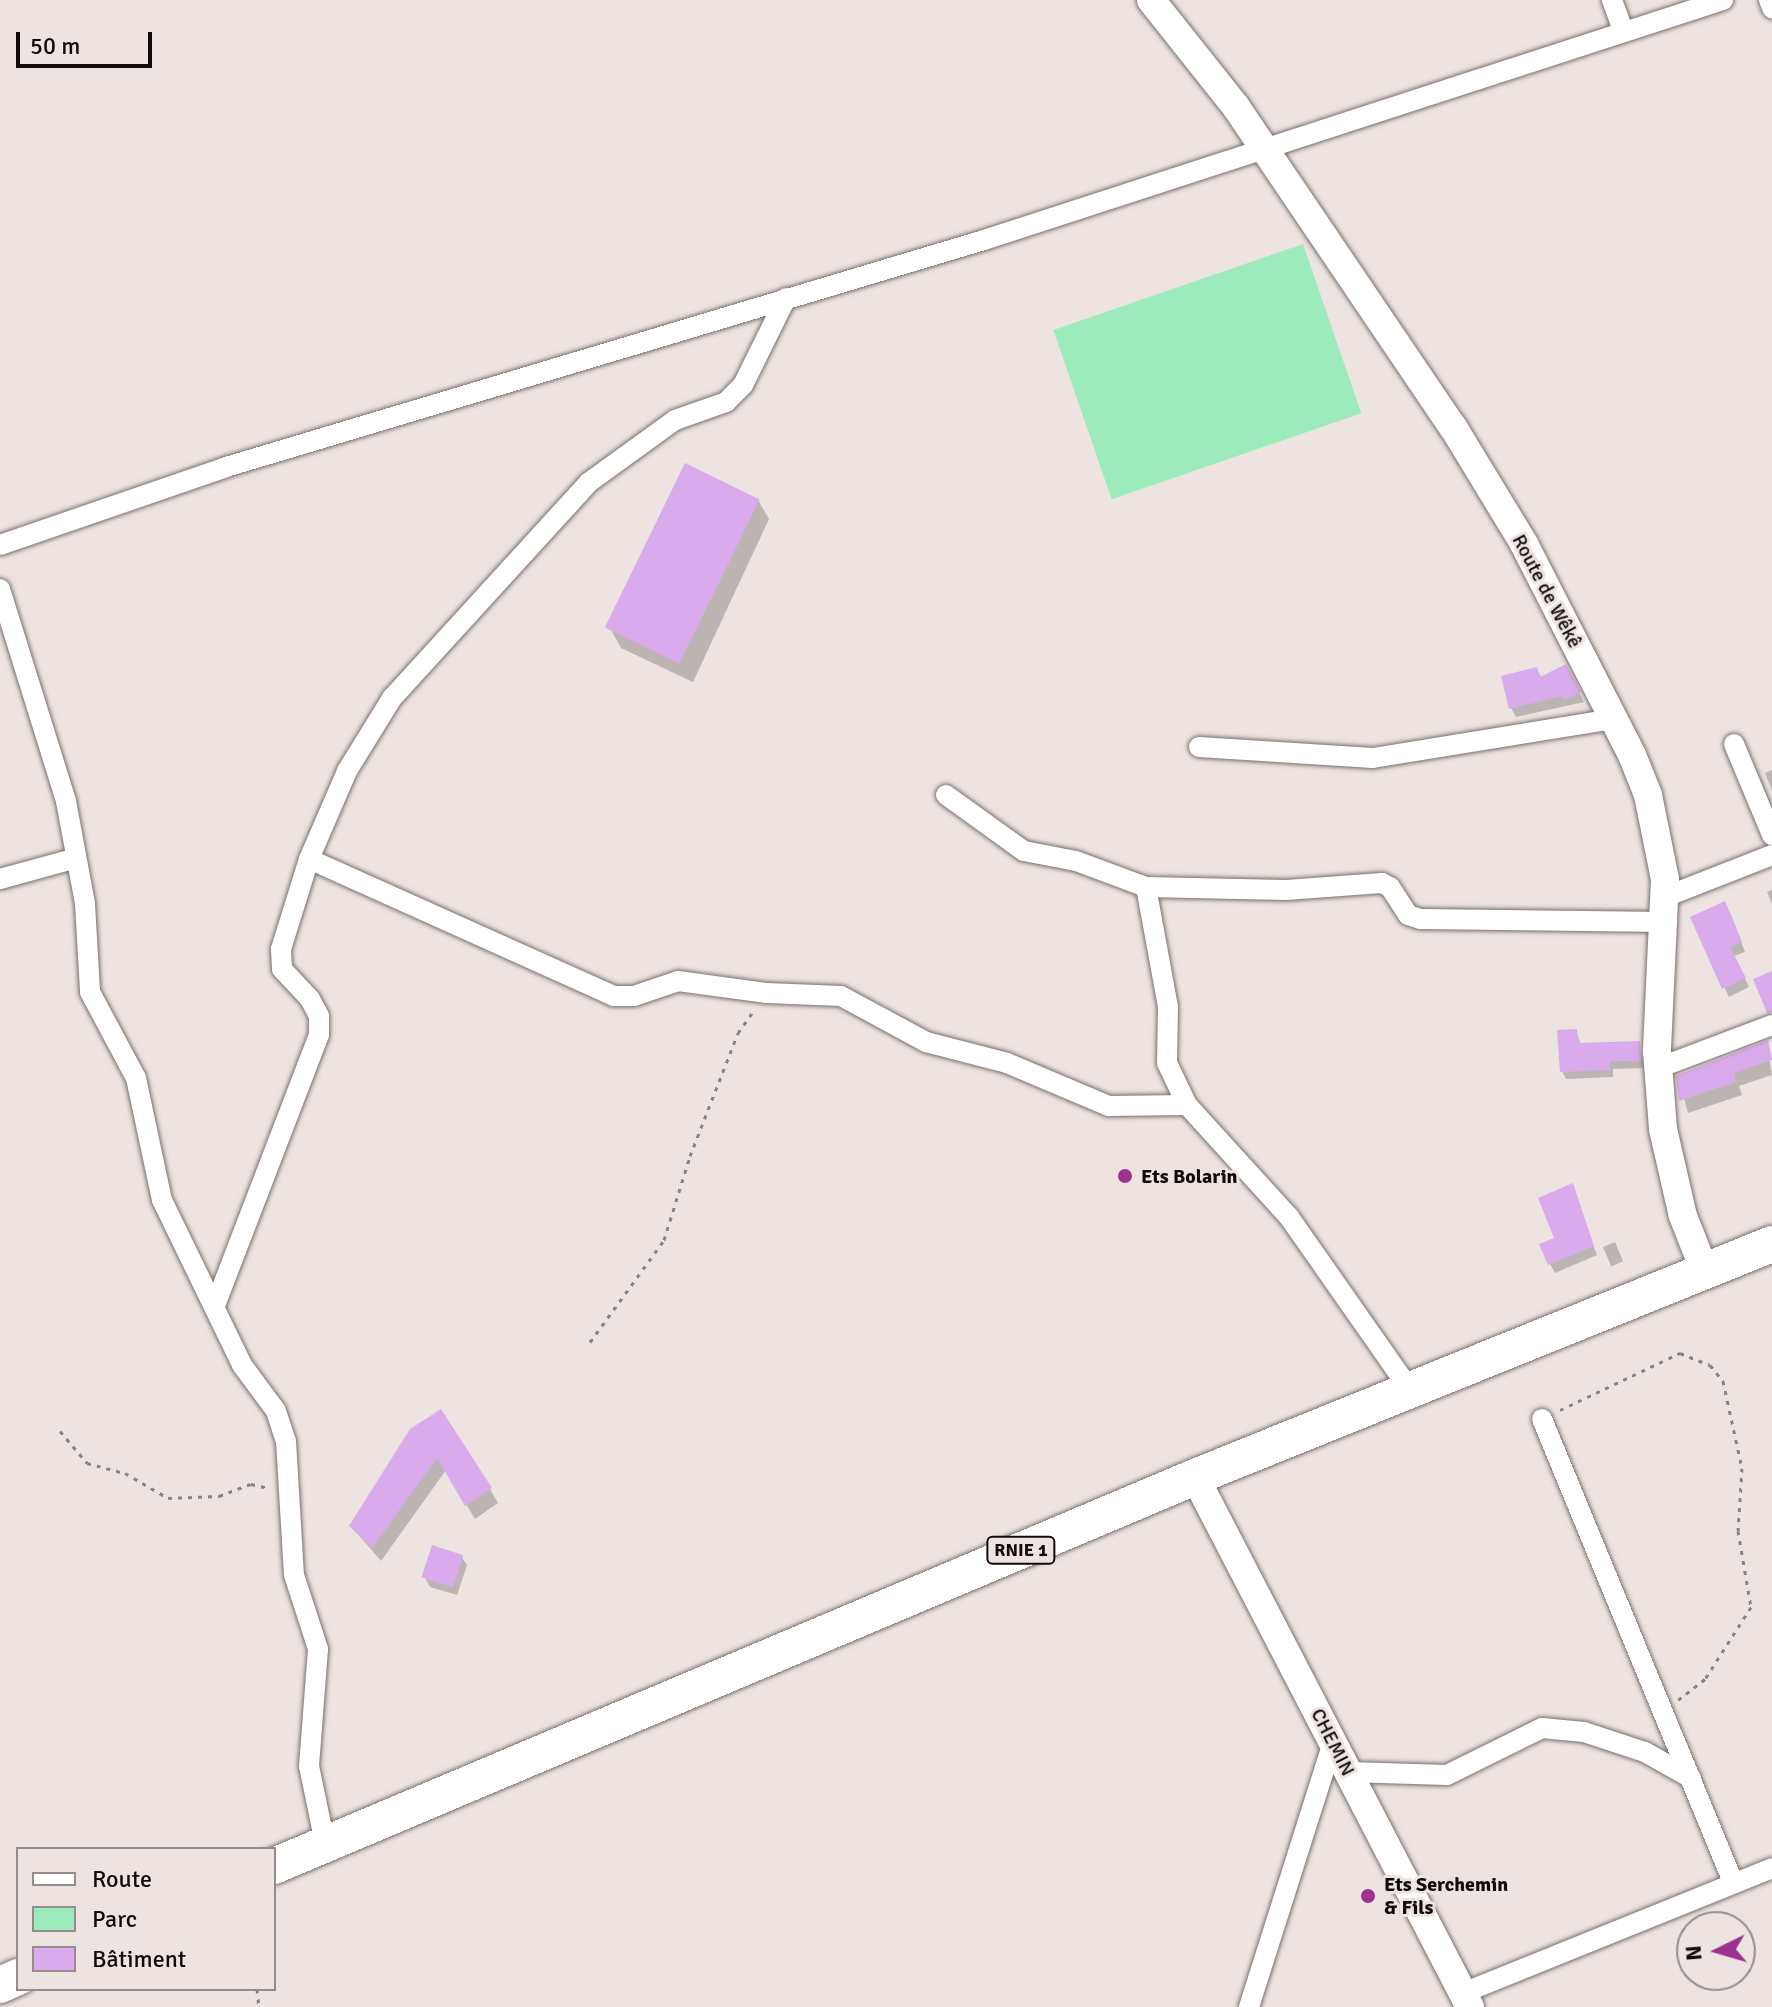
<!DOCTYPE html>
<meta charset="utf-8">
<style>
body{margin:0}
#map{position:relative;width:1772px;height:2007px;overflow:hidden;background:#ede3e0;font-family:Signika,sans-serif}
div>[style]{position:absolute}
.green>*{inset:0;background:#9debba;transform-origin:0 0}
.shadow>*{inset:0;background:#0003;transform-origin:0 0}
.building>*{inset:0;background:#d9abec;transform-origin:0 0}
.path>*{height:3px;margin-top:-1.5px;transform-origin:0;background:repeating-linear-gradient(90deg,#898280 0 4px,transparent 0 10px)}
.roads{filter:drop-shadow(0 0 2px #78706c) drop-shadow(0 0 2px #78706c)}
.street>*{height:20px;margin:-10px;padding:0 10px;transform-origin:10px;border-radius:10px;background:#fff}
.secondary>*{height:28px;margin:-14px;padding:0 14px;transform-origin:14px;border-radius:14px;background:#fff}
.highway>*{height:36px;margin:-18px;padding:0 18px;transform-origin:18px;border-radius:18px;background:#fff}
.dots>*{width:22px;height:22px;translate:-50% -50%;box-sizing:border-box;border:4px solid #ede3e0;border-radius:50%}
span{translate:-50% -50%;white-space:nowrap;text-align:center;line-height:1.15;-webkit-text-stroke:6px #ede3e0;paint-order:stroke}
.shield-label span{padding:2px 6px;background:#ede3e0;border:2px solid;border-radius:6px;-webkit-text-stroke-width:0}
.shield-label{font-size:18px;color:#0f0c0b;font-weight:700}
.street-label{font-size:20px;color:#0f0c0b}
.poi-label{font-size:20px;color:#0f0c0b;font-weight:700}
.left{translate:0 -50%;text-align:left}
.legend{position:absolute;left:16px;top:1847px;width:260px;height:144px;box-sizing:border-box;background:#ede3e0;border:2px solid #948d8b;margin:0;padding:10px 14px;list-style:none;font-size:24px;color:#0f0c0b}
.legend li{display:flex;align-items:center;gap:16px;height:40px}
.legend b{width:40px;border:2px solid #948d8b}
.north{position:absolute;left:1676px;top:1911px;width:80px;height:80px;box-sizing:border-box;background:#ede3e0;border:2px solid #948d8b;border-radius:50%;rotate:265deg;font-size:22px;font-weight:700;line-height:32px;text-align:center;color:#0f0c0b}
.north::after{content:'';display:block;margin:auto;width:28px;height:36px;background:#9d3293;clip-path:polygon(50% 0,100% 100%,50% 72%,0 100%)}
.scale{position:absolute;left:16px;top:32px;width:136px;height:36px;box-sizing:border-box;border:4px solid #0f0c0b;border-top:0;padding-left:10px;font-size:24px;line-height:28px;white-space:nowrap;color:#0f0c0b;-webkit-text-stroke:6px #ede3e0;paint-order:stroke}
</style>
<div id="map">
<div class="green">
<i style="left:1303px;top:244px;width:179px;height:264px;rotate:71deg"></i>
</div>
<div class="shadow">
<i style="clip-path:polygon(758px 500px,769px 519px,693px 682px,621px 648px,610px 628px)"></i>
<i style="clip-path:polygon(1566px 667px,1584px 702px,1516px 717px,1511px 708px,1536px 669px,1542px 678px)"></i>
<i style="clip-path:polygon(1772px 770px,1772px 791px,1765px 773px)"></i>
<i style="clip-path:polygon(1772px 890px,1772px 904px,1767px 892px)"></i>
<i style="clip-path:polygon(1730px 912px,1745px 952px,1734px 956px,1749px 987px,1729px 997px,1692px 918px)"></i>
<i style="clip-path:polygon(1576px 1031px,1581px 1045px,1639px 1043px,1644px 1068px,1613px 1069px,1613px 1077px,1566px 1079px,1562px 1071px)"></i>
<i style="clip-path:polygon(1767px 1043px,1772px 1075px,1739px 1086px,1742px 1095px,1688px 1113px,1678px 1077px)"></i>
<i style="clip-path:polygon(1572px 1186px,1597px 1255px,1555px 1273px,1550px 1264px)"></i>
<i style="left:1615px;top:1242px;width:21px;height:13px;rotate:67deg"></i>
<i style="clip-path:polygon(410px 1433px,490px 1489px,498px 1503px,475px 1519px,446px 1470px,381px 1561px,351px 1526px)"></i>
<i style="clip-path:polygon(461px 1556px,467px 1565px,457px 1595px,430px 1587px,425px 1578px)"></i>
</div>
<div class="building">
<i style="left:685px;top:463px;width:83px;height:183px;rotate:26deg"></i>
<i style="clip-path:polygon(1566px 664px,1581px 692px,1564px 700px,1562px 696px,1509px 709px,1501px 676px,1537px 667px,1540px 677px)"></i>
<i style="clip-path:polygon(1725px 901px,1742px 942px,1730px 947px,1746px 978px,1722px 989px,1690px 917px)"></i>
<i style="clip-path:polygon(1772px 971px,1772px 1012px,1767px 1013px,1753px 979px)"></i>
<i style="clip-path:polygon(1577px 1029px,1578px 1043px,1640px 1041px,1641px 1061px,1610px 1061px,1610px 1070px,1560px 1072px,1557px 1030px)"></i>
<i style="clip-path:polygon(1768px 1040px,1772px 1060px,1734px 1073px,1736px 1082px,1679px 1101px,1676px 1076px)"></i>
<i style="clip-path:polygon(1573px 1183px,1594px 1246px,1548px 1265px,1539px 1244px,1554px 1238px,1538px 1198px)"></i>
<i style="clip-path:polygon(441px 1409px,492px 1488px,465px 1506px,437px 1458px,372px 1548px,349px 1526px,410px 1429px)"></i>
<i style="left:432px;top:1545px;width:33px;height:34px;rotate:18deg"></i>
</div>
<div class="path">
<i style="left:590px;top:1342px;width:126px;rotate:-54deg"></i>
<i style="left:664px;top:1240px;width:88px;rotate:-72.8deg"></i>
<i style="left:690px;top:1156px;width:132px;rotate:-68.7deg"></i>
<i style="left:738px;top:1033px;width:29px;rotate:-55deg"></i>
<i style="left:1560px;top:1410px;width:133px;rotate:-25.4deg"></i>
<i style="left:1680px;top:1353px;width:32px;rotate:22deg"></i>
<i style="left:1710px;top:1365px;width:21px;rotate:51deg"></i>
<i style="left:1723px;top:1381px;width:89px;rotate:77.7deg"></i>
<i style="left:1742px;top:1468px;width:63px;rotate:93.6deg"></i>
<i style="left:1738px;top:1531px;width:77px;rotate:80.3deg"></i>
<i style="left:1751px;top:1607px;width:85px;rotate:122.6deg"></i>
<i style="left:1705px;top:1679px;width:34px;rotate:142deg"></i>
<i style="left:60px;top:1431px;width:42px;rotate:49.8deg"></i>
<i style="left:87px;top:1463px;width:39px;rotate:15deg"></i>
<i style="left:125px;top:1473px;width:50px;rotate:30.2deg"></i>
<i style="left:168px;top:1498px;width:51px;rotate:-2.2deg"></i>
<i style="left:219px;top:1496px;width:34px;rotate:-21deg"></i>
<i style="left:251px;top:1484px;width:17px;rotate:13deg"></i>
<i style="left:257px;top:1989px;width:18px;rotate:84deg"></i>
</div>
<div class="roads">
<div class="street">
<i style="left:1612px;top:0;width:33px;rotate:70deg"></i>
<i style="left:1769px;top:0;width:9px;rotate:69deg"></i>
<i style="left:0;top:545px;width:239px;rotate:-19deg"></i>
<i style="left:226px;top:467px;width:791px;rotate:-16.67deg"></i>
<i style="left:984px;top:240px;width:777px;rotate:-17.99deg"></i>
<i style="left:0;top:589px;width:222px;rotate:72.7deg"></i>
<i style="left:66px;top:801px;width:105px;rotate:79.5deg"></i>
<i style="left:85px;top:904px;width:88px;rotate:86.7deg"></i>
<i style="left:90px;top:992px;width:98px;rotate:61.9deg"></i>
<i style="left:136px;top:1078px;width:125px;rotate:78deg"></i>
<i style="left:162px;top:1200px;width:183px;rotate:64.1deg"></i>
<i style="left:242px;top:1365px;width:57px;rotate:53.5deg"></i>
<i style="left:276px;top:1411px;width:32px;rotate:72deg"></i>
<i style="left:286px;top:1441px;width:134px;rotate:86.6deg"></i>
<i style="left:294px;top:1575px;width:78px;rotate:72deg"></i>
<i style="left:318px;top:1649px;width:117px;rotate:94.4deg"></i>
<i style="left:309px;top:1766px;width:79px;rotate:78.3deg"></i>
<i style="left:1734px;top:744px;width:99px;rotate:67.3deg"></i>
<i style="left:1199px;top:747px;width:174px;rotate:3.6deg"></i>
<i style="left:1373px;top:758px;width:244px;rotate:-9.2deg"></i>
<i style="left:946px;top:795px;width:96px;rotate:35.7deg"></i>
<i style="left:1024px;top:851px;width:53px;rotate:10.9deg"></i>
<i style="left:1076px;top:861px;width:75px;rotate:20.4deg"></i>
<i style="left:1146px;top:887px;width:140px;rotate:1.2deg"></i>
<i style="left:1286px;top:890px;width:96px;rotate:-4.2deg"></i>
<i style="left:1382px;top:883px;width:9px;rotate:27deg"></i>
<i style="left:1390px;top:887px;width:33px;rotate:57deg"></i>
<i style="left:1408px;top:915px;width:13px;rotate:18deg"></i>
<i style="left:1420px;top:919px;width:246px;rotate:0.7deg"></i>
<i style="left:309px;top:859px;width:334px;rotate:24.2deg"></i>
<i style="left:614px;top:996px;width:20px"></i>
<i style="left:634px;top:996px;width:46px;rotate:-18.8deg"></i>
<i style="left:678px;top:981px;width:90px;rotate:7.7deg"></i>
<i style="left:767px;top:993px;width:74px;rotate:2.3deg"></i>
<i style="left:841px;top:996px;width:97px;rotate:28.4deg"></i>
<i style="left:926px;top:1042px;width:84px;rotate:14.5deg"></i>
<i style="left:1007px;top:1063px;width:111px;rotate:22.9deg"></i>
<i style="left:1109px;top:1106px;width:78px;rotate:-0.7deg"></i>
<i style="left:1187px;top:1105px;width:151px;rotate:47.7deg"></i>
<i style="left:1289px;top:1217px;width:211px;rotate:55deg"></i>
<i style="left:0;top:879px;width:79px;rotate:-15.4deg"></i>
<i style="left:1146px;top:887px;width:122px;rotate:79.6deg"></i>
<i style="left:1168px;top:1007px;width:56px;rotate:91deg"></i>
<i style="left:1167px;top:1063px;width:47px;rotate:64.5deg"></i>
<i style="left:1665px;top:897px;width:115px;rotate:-21.4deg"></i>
<i style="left:1658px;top:1068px;width:122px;rotate:-20.7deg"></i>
<i style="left:216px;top:1303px;width:287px;rotate:-69deg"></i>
<i style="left:319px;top:1035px;width:19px;rotate:-90deg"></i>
<i style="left:319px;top:1016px;width:19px;rotate:-118deg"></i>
<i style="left:310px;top:999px;width:41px;rotate:-133deg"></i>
<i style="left:282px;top:969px;width:20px;rotate:-93deg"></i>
<i style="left:281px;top:949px;width:94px;rotate:-72.7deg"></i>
<i style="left:309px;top:859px;width:96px;rotate:-66.6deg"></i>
<i style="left:347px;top:771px;width:86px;rotate:-58.3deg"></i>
<i style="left:392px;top:698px;width:291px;rotate:-47.6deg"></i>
<i style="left:588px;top:483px;width:107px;rotate:-35.9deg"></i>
<i style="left:675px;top:420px;width:54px;rotate:-19.4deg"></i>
<i style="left:726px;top:402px;width:24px;rotate:-45deg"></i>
<i style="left:743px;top:385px;width:97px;rotate:-63.7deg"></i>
<i style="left:1542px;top:1419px;width:501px;rotate:67.58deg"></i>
<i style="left:1348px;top:1772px;width:99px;rotate:1.7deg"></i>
<i style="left:1447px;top:1775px;width:106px;rotate:-26.3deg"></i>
<i style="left:1542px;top:1728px;width:42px;rotate:5.4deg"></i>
<i style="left:1584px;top:1732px;width:64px;rotate:18.2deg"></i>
<i style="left:1645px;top:1752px;width:53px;rotate:29.5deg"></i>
<i style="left:1463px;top:1993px;width:333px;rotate:-22deg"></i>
<i style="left:1249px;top:2007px;width:278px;rotate:-72.4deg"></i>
</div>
<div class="secondary">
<i style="left:1151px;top:0;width:137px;rotate:51.5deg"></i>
<i style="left:1236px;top:107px;width:387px;rotate:55.9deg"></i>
<i style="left:1453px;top:427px;width:137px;rotate:58.7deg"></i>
<i style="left:1524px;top:544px;width:237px;rotate:62.9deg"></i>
<i style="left:1632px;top:755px;width:43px;rotate:68.2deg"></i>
<i style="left:1648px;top:795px;width:86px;rotate:78.6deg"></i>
<i style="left:1665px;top:879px;width:172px;rotate:92.7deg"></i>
<i style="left:1657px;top:1051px;width:78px;rotate:85.6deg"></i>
<i style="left:1663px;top:1129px;width:89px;rotate:77.1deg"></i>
<i style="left:1683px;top:1216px;width:60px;rotate:68.6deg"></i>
<i style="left:1195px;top:1477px;width:597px;rotate:62.58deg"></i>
</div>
<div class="highway">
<i style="left:274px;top:1866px;width:1000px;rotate:-22.9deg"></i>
<i style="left:1195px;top:1477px;width:622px;rotate:-21.99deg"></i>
<i style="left:0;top:1985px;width:20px;rotate:-24deg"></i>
</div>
</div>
<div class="dots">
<i style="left:1125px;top:1176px;background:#9d3293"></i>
<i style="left:1368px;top:1896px;background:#9d3293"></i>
</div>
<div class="shield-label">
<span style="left:1021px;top:1550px">RNIE 1</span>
</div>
<div class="street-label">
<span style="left:1547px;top:591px;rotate:62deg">Route de Wêkê</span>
<span style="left:1333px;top:1742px;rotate:63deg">CHEMIN</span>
</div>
<div class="poi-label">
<span class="left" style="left:1141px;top:1176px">Ets Bolarin</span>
<span class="left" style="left:1384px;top:1896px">Ets Serchemin<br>&amp; Fils</span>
</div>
<ul class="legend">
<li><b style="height:10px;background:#fff"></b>Route</li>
<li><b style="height:22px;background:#9debba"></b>Parc</li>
<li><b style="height:22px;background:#d9abec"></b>Bâtiment</li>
</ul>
<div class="north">N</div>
<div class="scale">50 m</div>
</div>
